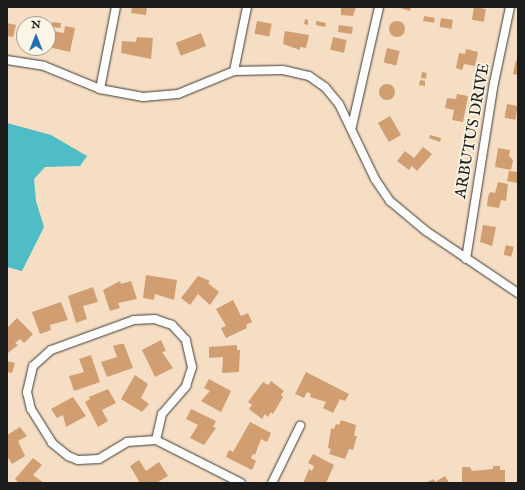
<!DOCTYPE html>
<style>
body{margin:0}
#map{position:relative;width:525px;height:490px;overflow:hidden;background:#f5dec3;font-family:"IM FELL English",serif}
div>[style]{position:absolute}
.water>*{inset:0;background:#4ebdc6}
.building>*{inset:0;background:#d09e71;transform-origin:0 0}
.round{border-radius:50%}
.roads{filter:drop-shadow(0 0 1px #3d3935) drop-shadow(0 0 1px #3d3935)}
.minor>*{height:8px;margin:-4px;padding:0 4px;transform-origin:4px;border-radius:4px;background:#fff}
span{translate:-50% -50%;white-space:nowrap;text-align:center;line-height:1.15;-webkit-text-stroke:3.5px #fcf5e5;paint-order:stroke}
.street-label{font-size:16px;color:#1c1c1c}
.frame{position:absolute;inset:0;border:8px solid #1c1c1c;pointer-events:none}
.north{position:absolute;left:16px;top:16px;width:40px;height:40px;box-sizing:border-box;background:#fcf5e5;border:1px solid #a29e95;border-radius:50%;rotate:0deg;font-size:11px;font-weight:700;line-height:16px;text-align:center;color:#1c1c1c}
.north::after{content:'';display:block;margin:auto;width:14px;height:18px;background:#1f6fb2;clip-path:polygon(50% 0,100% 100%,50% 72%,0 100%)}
</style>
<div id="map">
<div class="water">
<i style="clip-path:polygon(7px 123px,51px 135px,87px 156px,80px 166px,45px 167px,34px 179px,36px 201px,44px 227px,22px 271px,7px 267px)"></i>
</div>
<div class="building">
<i style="clip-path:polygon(132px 7px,147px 7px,146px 15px,131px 13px)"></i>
<i style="clip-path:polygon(341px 7px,356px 7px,353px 16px,341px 15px)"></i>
<i style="clip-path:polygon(397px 7px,411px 7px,410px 11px)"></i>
<i style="left:474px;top:7px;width:12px;height:13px;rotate:9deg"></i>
<i style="left:424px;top:16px;width:11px;height:5px;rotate:10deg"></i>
<i style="left:441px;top:18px;width:12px;height:9px;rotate:9deg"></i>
<i style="clip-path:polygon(305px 19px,308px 20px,308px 25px,304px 24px)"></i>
<i style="left:257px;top:21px;width:15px;height:13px;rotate:11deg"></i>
<i style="clip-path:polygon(316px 21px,326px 23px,325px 27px,316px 25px)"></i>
<i class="round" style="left:389px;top:21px;width:16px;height:16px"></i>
<i style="left:52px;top:22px;width:9px;height:5px;rotate:6deg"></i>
<i style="clip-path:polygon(7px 23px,16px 25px,13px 37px,7px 36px)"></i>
<i style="left:339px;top:25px;width:14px;height:7px;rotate:8deg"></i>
<i style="clip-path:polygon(65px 26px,75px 28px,70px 52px,48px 47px,48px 30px,64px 33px)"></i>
<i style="clip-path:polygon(285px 31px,309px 35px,306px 48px,300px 47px,300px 50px,283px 44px)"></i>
<i style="left:201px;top:33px;width:14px;height:27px;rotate:69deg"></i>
<i style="clip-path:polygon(137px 37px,153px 38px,151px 59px,121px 53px,122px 41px,136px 42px)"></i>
<i style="left:333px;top:37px;width:14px;height:13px;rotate:12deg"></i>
<i style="left:387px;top:48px;width:13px;height:15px;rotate:13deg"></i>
<i style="clip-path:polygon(466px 49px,478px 52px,475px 66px,464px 64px,462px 70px,456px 68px,459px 53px,465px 54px)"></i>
<i style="clip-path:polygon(516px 60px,518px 61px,518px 75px,513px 74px)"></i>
<i style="left:422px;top:72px;width:5px;height:6px;rotate:11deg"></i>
<i style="clip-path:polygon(420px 80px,425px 81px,425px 86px,419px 85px)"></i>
<i class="round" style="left:379px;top:84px;width:16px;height:16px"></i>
<i style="clip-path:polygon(457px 94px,468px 96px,463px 122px,452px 120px,454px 110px,445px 108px,447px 98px,456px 99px)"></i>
<i style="left:507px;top:104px;width:11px;height:14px;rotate:10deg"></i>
<i style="left:390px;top:116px;width:22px;height:14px;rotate:60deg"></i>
<i style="clip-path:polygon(430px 135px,441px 138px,440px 142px,429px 138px)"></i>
<i style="clip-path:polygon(423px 147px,432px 154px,417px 171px,412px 166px,409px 170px,397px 161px,405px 151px,414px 158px)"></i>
<i style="clip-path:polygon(498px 148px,510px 150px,509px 156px,513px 160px,511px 170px,495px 167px)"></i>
<i style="clip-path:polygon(509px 171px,518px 172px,518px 183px,507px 181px)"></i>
<i style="clip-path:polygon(498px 182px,508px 184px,506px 201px,501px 200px,499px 208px,487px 206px,488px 197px,490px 192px,495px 193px)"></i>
<i style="clip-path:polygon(483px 225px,496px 227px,492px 246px,480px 242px)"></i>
<i style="left:506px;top:245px;width:8px;height:10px;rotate:14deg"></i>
<i style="clip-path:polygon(146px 275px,177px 280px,174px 300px,155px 294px,154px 300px,143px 298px)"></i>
<i style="clip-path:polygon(198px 276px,210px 281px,208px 283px,219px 292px,210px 305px,198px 294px,190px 305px,181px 298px)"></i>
<i style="clip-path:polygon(120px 281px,121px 284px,131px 281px,137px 299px,118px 303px,120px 308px,110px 311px,103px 290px)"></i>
<i style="clip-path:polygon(93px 287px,98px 302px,83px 306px,87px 319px,76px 323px,68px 296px)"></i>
<i style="clip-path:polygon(233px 300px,241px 316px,248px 313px,252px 322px,246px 325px,247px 328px,226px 338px,221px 328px,226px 326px,216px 309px)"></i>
<i style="clip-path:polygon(61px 302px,68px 320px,50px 325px,51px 330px,40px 334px,32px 312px)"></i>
<i style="clip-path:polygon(17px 318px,33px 334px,24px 343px,20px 339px,15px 343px,18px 345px,8px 353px,7px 328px)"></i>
<i style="clip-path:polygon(161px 340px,166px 351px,162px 352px,173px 368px,155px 377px,142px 350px)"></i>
<i style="clip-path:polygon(120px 344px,124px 344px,133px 368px,107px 377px,101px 362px,117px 357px,113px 346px)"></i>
<i style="clip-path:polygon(237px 345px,237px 350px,240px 350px,239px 372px,222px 373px,223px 357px,209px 358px,209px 347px)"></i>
<i style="clip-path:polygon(91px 355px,100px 382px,74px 391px,69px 376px,84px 372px,79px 359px)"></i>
<i style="clip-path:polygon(7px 361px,15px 363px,12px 373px,7px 372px)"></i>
<i style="clip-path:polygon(306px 372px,349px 394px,345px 401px,340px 399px,333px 413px,323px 408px,326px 402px,310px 397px,311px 394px,307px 392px,304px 398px,295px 394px)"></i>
<i style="clip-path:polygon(135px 375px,148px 384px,141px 398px,149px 404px,142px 412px,121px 399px)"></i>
<i style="clip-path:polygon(209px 379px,231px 391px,221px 412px,201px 401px,210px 391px,204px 388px)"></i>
<i style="clip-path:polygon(271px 381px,284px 391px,281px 395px,283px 397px,273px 414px,271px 412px,268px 417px,265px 414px,262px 419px,249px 409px,252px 405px,248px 402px,263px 382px,268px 385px)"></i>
<i style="clip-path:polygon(108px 389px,116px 403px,102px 410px,108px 421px,98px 427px,85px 402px,90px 399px,89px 397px)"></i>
<i style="clip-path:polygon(73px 397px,86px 416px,66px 427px,63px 415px,57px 418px,51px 409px)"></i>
<i style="clip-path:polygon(191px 409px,216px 421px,213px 427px,216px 428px,204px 445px,190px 438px,198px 425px,186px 419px)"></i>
<i style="clip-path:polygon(341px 420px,356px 425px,354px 436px,357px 436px,353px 450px,349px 449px,345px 459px,329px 454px,331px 449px,328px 448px,331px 428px,334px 429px,336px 424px,339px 425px)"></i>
<i style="clip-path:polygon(250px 422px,271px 433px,267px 442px,261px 439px,255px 455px,253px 454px,251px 458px,256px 461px,252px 470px,226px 457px,229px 450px,233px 452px)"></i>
<i style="clip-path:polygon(20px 427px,27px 436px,18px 441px,25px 456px,12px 464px,7px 456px,7px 435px)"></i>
<i style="clip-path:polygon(313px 454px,334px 465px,326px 483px,305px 483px,304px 481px,309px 469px,312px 471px,314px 466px,308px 463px)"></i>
<i style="clip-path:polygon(33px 458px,42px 465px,33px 475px,44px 483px,19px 483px,15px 479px)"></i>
<i style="clip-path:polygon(139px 460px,146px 471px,159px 462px,168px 476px,156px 483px,140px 483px,130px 466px)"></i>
<i style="clip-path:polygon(493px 466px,500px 466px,500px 470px,505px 470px,505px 483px,462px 483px,462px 467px,470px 467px,472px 471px,493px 469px)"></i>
<i style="clip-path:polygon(445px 476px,449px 483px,425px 483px,434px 479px,435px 482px)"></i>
</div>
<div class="roads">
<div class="minor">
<i style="left:7px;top:60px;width:37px;rotate:9deg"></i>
<i style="left:44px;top:66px;width:61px;rotate:22.3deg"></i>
<i style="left:100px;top:89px;width:44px;rotate:10.5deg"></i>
<i style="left:143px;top:97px;width:35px;rotate:-5deg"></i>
<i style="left:178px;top:94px;width:61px;rotate:-22.3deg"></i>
<i style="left:234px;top:71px;width:49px;rotate:-1.2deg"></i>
<i style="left:283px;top:70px;width:27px;rotate:13deg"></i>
<i style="left:309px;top:76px;width:19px;rotate:35deg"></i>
<i style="left:325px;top:87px;width:22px;rotate:51deg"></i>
<i style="left:339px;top:104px;width:83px;rotate:64.4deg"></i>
<i style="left:375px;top:179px;width:27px;rotate:56deg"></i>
<i style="left:390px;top:201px;width:47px;rotate:39.8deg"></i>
<i style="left:426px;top:231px;width:111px;rotate:34deg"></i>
<i style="left:234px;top:71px;width:65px;rotate:-78.5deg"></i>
<i style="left:100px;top:89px;width:84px;rotate:-79deg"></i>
<i style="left:352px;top:126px;width:122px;rotate:-77.2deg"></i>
<i style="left:466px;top:259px;width:178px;rotate:-81deg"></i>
<i style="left:494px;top:83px;width:78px;rotate:-78.1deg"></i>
<i style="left:156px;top:440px;width:27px;rotate:-77deg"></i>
<i style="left:162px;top:414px;width:37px;rotate:-49deg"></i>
<i style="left:186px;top:386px;width:20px;rotate:-72deg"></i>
<i style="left:192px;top:367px;width:28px;rotate:-103deg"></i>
<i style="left:186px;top:340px;width:21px;rotate:-133deg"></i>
<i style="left:172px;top:325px;width:18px;rotate:-161deg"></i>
<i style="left:155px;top:319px;width:21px;rotate:177deg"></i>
<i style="left:134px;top:320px;width:88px;rotate:160.1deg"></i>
<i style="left:51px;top:350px;width:24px;rotate:138deg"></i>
<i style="left:33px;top:366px;width:27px;rotate:103deg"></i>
<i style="left:27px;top:392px;width:17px;rotate:77deg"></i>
<i style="left:31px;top:409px;width:40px;rotate:58deg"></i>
<i style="left:52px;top:443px;width:21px;rotate:39deg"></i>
<i style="left:68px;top:456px;width:11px;rotate:22deg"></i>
<i style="left:78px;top:460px;width:21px;rotate:-3deg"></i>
<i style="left:99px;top:459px;width:33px;rotate:-31deg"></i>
<i style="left:127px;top:442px;width:29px;rotate:-4deg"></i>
<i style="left:156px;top:440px;width:95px;rotate:26.8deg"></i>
<i style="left:272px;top:483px;width:64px;rotate:-63.8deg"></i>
</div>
</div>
<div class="street-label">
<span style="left:473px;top:131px;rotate:-80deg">ARBUTUS DRIVE</span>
</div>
<div class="frame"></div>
<div class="north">N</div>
</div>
